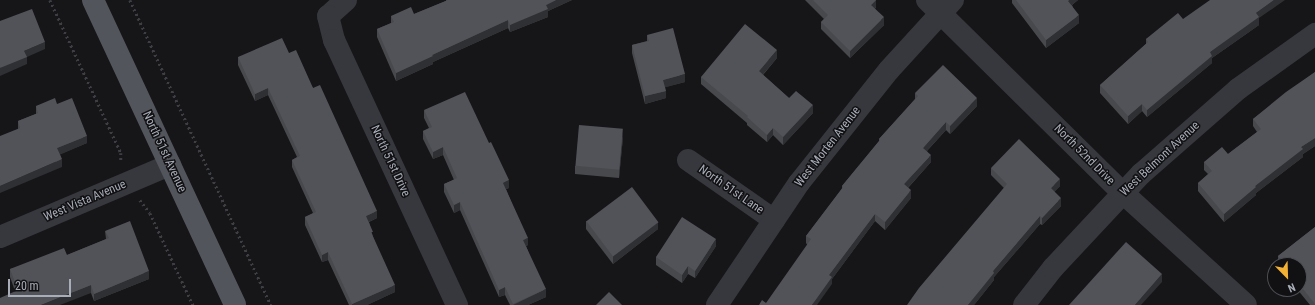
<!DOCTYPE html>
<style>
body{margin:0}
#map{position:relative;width:1315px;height:305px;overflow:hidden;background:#161618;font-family:"Roboto Condensed",sans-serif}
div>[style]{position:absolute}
.path>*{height:2.5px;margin-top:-1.25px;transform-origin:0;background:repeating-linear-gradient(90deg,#3d3f44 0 2px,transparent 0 5px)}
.minor>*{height:22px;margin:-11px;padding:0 11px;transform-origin:11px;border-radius:11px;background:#37383d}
.major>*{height:22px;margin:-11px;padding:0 11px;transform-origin:11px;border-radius:11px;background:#53555c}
.wall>*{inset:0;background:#47494d}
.shaded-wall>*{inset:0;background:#2f3033}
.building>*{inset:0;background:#525359;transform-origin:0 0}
span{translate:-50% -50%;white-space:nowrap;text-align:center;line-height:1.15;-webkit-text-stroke:3px #111113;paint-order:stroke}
.street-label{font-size:12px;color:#a8adb8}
.north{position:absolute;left:1267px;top:257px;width:40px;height:40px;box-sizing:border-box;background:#111113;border:1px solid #4d4f55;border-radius:50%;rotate:157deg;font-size:11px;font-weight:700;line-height:16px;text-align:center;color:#a8adb8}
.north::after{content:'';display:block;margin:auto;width:14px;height:18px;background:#f2b134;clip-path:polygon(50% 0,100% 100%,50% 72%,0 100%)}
.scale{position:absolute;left:8px;top:279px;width:63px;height:18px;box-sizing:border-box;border:2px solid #a8adb8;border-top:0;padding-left:5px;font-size:12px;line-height:14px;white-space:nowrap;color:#a8adb8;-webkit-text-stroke:3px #111113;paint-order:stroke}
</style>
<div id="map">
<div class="path">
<i style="left:50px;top:0;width:169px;rotate:65.1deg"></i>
<i style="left:121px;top:153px;width:9px;rotate:90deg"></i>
<i style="left:130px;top:0;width:336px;rotate:65.2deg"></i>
<i style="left:140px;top:200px;width:16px;rotate:52deg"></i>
<i style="left:150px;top:213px;width:102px;rotate:64.9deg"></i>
</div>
<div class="minor">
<i style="left:346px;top:0;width:24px;rotate:138deg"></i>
<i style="left:328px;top:16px;width:25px;rotate:76deg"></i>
<i style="left:334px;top:40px;width:292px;rotate:65.1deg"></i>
<i style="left:927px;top:0;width:275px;rotate:44.6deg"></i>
<i style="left:1123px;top:193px;width:166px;rotate:42.3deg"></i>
<i style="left:688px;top:160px;width:105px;rotate:34.9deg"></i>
<i style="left:0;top:237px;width:185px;rotate:-23deg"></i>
<i style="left:717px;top:305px;width:147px;rotate:-56.1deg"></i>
<i style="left:799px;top:183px;width:144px;rotate:-51.5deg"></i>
<i style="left:889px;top:70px;width:95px;rotate:-47.6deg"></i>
<i style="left:1024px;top:305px;width:47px;rotate:-51.9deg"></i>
<i style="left:1053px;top:268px;width:129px;rotate:-46.9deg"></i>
<i style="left:1141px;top:174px;width:129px;rotate:-41.2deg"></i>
<i style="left:1238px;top:89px;width:95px;rotate:-35.5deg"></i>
</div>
<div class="major">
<i style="left:93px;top:0;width:336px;rotate:65deg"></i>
</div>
<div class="wall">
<i style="clip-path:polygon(446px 0,572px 0,548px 11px,548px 17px,510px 32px,508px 28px,433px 62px,433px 64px,396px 81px,377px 37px,377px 29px,391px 23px,391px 16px,414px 14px,446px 1px)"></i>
<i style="clip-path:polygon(805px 0,876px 0,876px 7px,875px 9px,884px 25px,850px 58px,821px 29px,821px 22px,824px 19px)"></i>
<i style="clip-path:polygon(1012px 0,1078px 0,1072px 5px,1079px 23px,1046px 48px,1012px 3px)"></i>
<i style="clip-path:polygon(1259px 18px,1259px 25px,1212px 58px,1212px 63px,1147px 117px,1142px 111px,1128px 124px,1100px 93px,1100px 85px,1146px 44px,1146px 39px,1183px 19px)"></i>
<i style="clip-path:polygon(647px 35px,685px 82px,665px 87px,666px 98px,645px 104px,632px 53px,632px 45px,647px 41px)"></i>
<i style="clip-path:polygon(289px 53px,313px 88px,377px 218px,369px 222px,373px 237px,395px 292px,367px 305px,349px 305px,328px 260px,322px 262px,305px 225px,305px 217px,313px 213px,292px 167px,292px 160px,297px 157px,268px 95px,255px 101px,238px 65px,238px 57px)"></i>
<i style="clip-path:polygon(777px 58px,763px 75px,789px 98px,813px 113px,783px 145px,773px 135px,767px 142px,747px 125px,747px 123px,701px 84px,701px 77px)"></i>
<i style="clip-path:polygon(1315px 72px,1315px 146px,1303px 154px,1303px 157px,1256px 193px,1256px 195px,1224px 222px,1198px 191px,1198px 183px,1208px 174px,1204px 170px,1204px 162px,1228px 154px,1257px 132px,1253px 126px,1253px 119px)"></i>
<i style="clip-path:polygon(915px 93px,977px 106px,950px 134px,946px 130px,927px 151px,931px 162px,908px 188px,911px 198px,885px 230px,875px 221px,832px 279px,832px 284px,806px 243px,806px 236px,842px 189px,842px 186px,879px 141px,879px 139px,915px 99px)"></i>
<i style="clip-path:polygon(57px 104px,87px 143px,60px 154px,62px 167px,18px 129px,18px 121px,36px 114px,36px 106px)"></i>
<i style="clip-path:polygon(424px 110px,509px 188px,506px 189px,528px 245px,526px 246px,546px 297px,528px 305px,510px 305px,505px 295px,499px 297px,460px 210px,454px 213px,444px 192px,444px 184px,454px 180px,443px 155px,433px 159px,423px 139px,423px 131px,429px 128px,424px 118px)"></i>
<i style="clip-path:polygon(623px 137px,619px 178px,575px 174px,575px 166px)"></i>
<i style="clip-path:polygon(991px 168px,1060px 186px,1054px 192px,1061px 206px,1042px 225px,1040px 224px,994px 277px,994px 280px,974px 305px,1004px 188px,991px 175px)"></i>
<i style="clip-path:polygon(586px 221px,658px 229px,613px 264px,586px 229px)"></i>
<i style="clip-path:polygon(1315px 227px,1315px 305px,1310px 305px,1297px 289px,1299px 289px,1299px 265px,1278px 265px,1278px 256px)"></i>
<i style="clip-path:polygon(105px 231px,149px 279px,94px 301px,91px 293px,15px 291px,10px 277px,10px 269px,67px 255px,106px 239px)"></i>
<i style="clip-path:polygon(716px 246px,695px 278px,688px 274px,682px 283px,656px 265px,656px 257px)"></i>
</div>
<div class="shaded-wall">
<i style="clip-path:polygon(556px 0,572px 0,548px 11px,548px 17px,510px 32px,510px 25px,546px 5px)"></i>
<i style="clip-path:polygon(876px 0,876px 7px,871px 12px,871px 5px)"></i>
<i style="clip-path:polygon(1069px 0,1078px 0,1068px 8px,1068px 1px)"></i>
<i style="clip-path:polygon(1274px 0,1285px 0,1259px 18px,1259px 25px,1212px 58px,1212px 63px,1147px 117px,1147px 110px,1210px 52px,1256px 13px)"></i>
<i style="clip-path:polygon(1079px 15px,1079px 23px,1046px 48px,1046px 40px)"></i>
<i style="clip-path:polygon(884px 17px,884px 25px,850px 58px,850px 51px)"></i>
<i style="clip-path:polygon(508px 20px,508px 28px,433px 62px,433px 64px,396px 81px,396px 73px,432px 55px)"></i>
<i style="clip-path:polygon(45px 42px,45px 49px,27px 57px,27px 64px,0 76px,0 68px,24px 51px)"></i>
<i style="clip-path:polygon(777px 50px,777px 58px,759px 79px,759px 71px)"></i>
<i style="clip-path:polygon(685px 74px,685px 82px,663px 88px,663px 80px)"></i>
<i style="clip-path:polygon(268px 88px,268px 95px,255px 101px,255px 94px)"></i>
<i style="clip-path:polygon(666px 91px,666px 98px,645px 104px,645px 96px)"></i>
<i style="clip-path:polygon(977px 98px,977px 106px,950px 134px,950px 126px)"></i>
<i style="clip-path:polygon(1142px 104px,1142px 111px,1128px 124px,1128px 116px)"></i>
<i style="clip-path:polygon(813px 105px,813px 113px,783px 145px,783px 137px)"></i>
<i style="clip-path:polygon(946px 122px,946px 130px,923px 155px,923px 148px)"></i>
<i style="clip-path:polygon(773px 128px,773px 135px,767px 142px,767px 135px)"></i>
<i style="clip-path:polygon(623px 129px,623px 137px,619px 178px,619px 170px)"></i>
<i style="clip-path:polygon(87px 136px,87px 143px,57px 156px,57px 148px)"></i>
<i style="clip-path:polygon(1315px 138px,1315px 146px,1303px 154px,1303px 157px,1256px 193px,1256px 195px,1224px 222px,1224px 214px,1255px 186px,1301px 147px)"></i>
<i style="clip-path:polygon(443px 147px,443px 155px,433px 159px,433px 152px)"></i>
<i style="clip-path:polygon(931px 155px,931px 162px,904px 192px,904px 184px)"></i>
<i style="clip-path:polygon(62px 159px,62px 167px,0 193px,0 186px)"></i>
<i style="clip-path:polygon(1060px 179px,1060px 186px,1051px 196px,1051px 188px)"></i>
<i style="clip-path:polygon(509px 180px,509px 188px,503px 190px,503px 183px)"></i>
<i style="clip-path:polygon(911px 190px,911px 198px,885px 230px,885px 222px)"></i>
<i style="clip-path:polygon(1061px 198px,1061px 206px,1042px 225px,1042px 218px)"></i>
<i style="clip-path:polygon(460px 202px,460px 210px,454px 213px,454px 205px)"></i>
<i style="clip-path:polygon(377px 211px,377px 218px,366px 223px,366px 216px)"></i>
<i style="clip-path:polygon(875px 214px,875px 221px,832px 279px,832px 284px,817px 305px,812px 305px,829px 275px)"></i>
<i style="clip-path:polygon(1040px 216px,1040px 224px,994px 277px,994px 280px,974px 305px,968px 305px,993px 271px)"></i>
<i style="clip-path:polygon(658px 222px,658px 229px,613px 264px,613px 256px)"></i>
<i style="clip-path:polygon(528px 238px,528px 245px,523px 247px,523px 240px)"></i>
<i style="clip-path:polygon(716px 239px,716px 246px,695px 278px,695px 271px)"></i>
<i style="clip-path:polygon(328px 252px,328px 260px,322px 262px,322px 255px)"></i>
<i style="clip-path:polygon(688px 266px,688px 274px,682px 283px,682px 275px)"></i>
<i style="clip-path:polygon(149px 271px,149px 279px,94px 301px,94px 294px)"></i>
<i style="clip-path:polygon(1162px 274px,1162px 282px,1141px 305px,1135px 305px)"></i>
<i style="clip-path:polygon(91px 285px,91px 293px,60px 305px,41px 305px)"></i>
<i style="clip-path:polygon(395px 285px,395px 292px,367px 305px,352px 305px,352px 304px)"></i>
<i style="clip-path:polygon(505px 287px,505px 295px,499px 297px,499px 290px)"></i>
<i style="clip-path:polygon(546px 289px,546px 297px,528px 305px,513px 305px)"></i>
</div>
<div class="building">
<i style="clip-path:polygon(448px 0,556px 0,546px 5px,548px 9px,510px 25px,508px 20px,432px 55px,433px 56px,396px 73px,377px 29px,394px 22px,391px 16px,411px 7px,414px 14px)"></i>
<i style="clip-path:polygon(813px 0,876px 0,871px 5px,884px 17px,850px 51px,821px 22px,828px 15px)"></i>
<i style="clip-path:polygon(1016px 0,1069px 0,1068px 1px,1079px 15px,1046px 40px)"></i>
<i style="clip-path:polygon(1210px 0,1274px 0,1256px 13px,1259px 17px,1210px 52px,1212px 56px,1147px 110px,1142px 104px,1128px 116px,1100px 85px,1148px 42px,1146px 39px,1178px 13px,1183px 19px)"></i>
<i style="clip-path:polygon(32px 9px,45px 42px,24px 51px,27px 57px,0 68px,0 21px)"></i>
<i style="clip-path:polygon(745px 24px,777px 50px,759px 71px,789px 98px,796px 91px,813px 105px,783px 137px,773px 128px,767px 135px,747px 117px,748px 116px,701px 77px)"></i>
<i style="clip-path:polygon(673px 28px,685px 74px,663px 80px,666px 91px,645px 96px,632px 45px,649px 41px,647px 35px)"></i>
<i style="clip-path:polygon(282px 38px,289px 53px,296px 50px,313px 88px,320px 85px,377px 211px,366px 216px,373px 232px,371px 232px,395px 285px,352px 304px,328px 252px,322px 255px,305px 217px,316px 212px,292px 160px,300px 156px,268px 88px,255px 94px,238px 57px)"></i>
<i style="clip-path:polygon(943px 65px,977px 98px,950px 126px,946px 122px,923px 148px,931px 155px,904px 184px,911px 190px,885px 222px,875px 214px,829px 275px,832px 277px,812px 305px,759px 305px,762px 300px,766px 303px,811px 239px,806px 236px,843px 187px,842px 186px,880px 140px,879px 139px,918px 96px,915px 93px)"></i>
<i style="clip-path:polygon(1315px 72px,1315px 138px,1301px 147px,1303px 149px,1255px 186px,1256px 187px,1224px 214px,1198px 183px,1212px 171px,1204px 162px,1222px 147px,1228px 154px,1261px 129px,1253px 119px,1286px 92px)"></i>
<i style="clip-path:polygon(465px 92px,489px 143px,491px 142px,509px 180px,503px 183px,528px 238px,523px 240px,546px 289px,513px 304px,505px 287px,499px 290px,460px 202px,454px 205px,444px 184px,457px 178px,443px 147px,433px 152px,423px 131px,432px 127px,424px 110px)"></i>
<i style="clip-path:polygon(55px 98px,57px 104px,72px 98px,87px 136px,57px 148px,62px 159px,0 186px,0 136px,20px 128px,18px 121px,38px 113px,36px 106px)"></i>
<i style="left:579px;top:125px;width:44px;height:41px;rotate:5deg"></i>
<i style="clip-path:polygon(1019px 139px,1060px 179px,1051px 188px,1061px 198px,1042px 218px,1040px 216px,993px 271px,994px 273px,968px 305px,907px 305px,919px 288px,1007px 184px,991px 168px)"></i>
<i style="left:632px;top:187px;width:44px;height:57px;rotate:53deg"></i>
<i style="clip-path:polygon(682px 217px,716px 239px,695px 271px,688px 266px,682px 275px,656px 257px)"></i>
<i style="clip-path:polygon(130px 221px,149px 271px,94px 294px,91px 285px,41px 305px,0 305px,0 298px,18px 290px,10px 269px,64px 248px,67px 255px,109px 238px,105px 231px)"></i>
<i style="clip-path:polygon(1315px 227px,1315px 304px,1299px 284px,1299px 265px,1284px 265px,1278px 256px)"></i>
<i style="clip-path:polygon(1126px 242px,1162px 274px,1135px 305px,1069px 305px)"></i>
<i style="clip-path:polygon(609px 292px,622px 305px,596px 305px)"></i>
</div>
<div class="street-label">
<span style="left:828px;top:147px;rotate:-52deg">West Morten Avenue</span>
<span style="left:164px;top:152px;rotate:65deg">North 51st Avenue</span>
<span style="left:1084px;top:155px;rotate:45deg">North 52nd Drive</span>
<span style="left:1160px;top:159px;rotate:-43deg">West Belmont Avenue</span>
<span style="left:390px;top:161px;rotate:65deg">North 51st Drive</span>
<span style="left:731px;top:190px;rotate:35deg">North 51st Lane</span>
<span style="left:85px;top:201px;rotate:-23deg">West Vista Avenue</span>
</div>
<div class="north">N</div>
<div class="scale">20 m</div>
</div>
